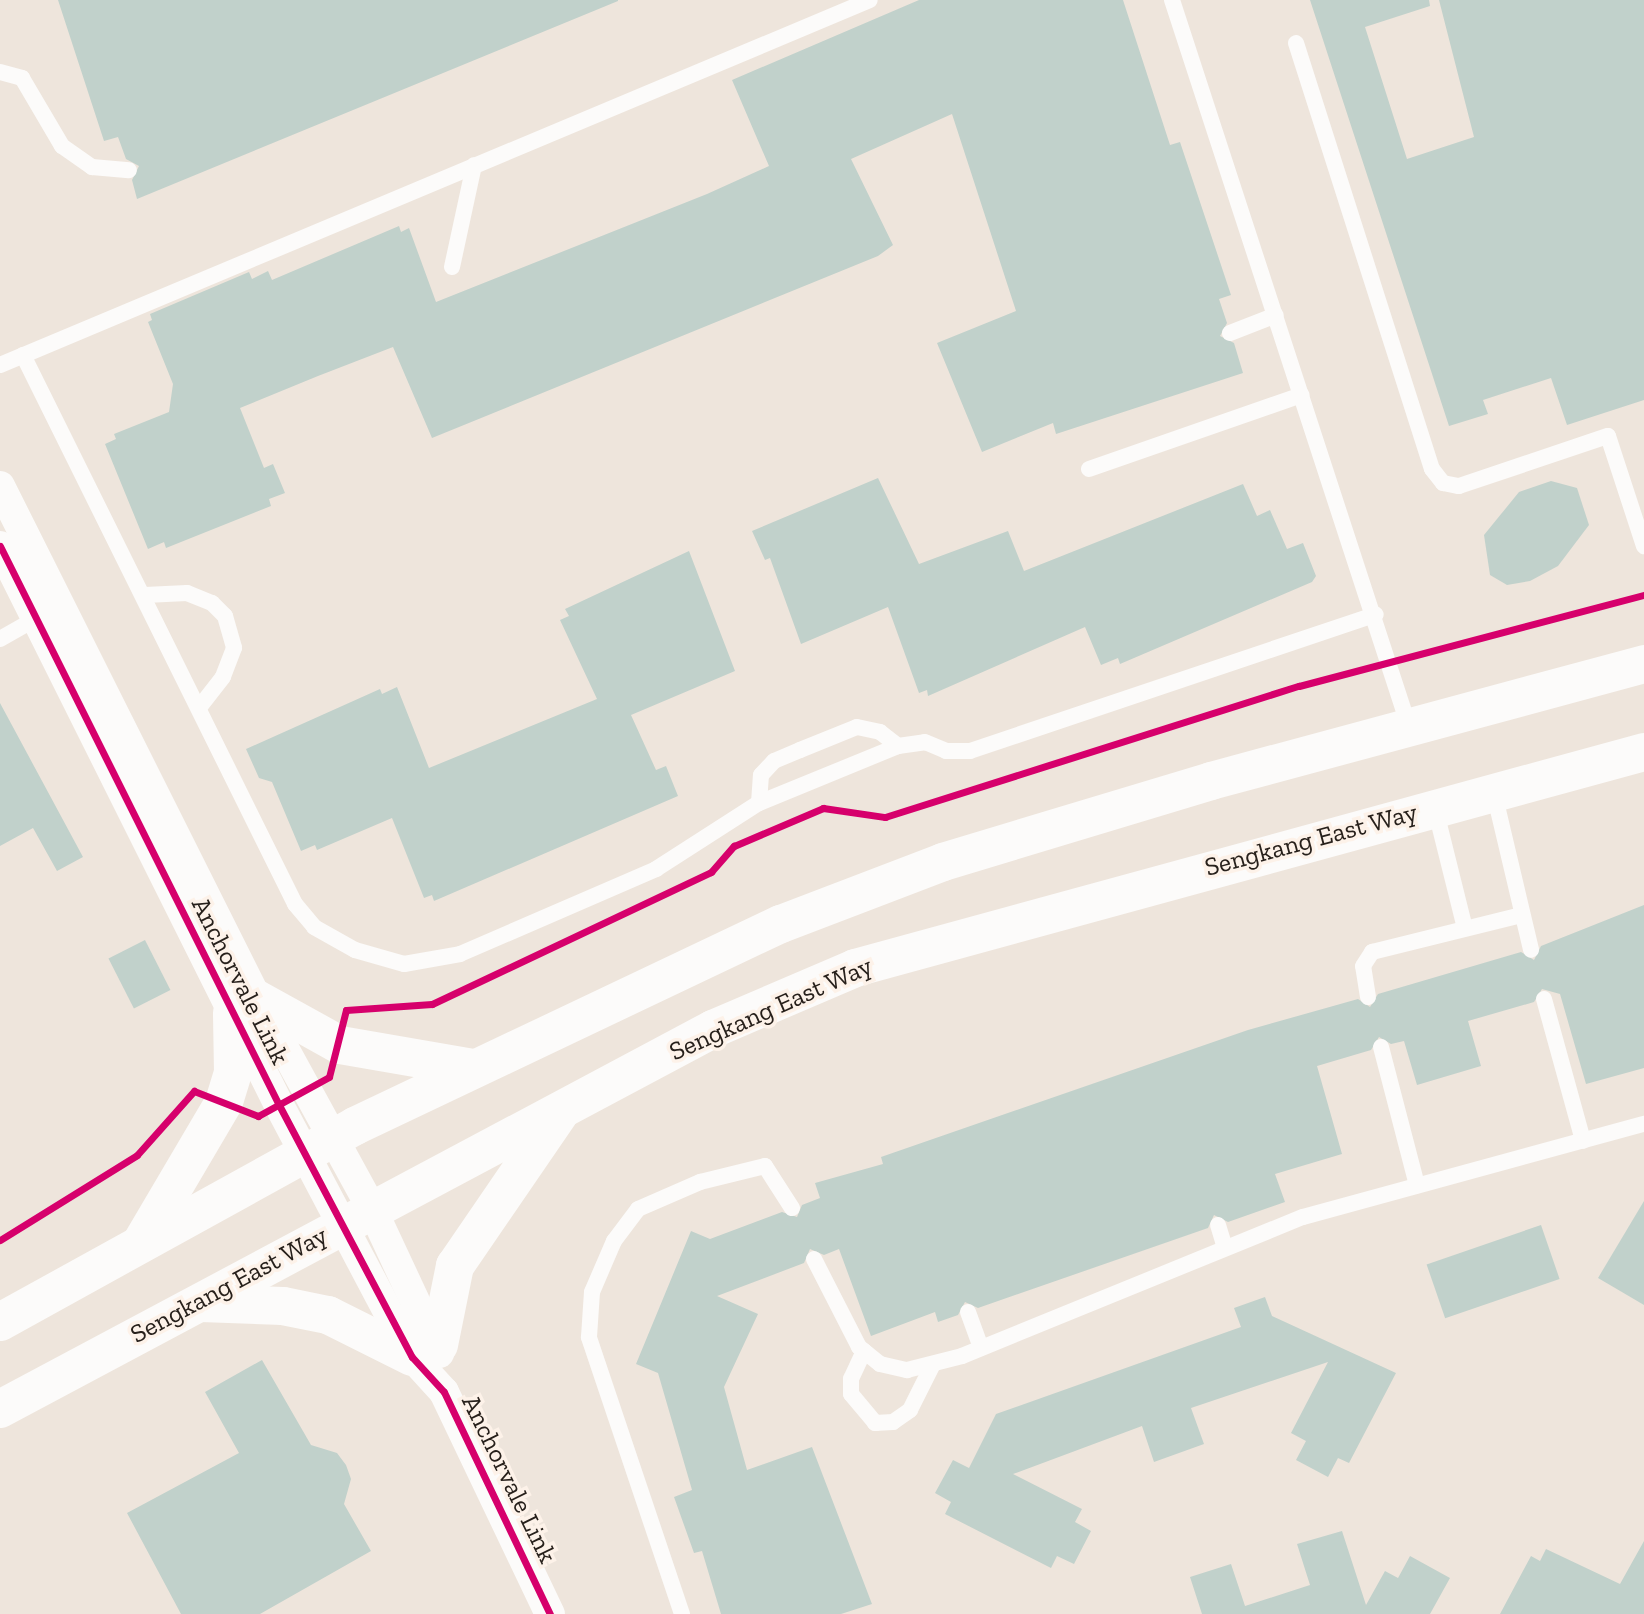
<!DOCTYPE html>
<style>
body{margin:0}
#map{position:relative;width:1644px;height:1614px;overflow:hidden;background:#eee5dc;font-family:"Zilla Slab",serif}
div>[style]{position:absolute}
.building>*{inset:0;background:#c1d1cb;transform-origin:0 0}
.lane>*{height:16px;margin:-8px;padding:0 8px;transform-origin:8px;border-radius:8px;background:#fcfbfa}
.street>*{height:30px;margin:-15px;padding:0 15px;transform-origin:15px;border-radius:15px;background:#fcfbfa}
.secondary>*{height:38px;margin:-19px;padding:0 19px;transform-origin:19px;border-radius:19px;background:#fcfbfa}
.cycleway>*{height:7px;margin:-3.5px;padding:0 3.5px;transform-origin:3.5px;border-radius:3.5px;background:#d6006c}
span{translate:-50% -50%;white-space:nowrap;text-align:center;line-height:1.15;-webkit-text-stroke:7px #fdf2e9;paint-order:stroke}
.street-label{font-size:26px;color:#27201b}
</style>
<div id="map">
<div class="building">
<i style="clip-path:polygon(58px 0,618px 0,618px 1px,137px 199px,132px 180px,139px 166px,126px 159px,118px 137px,104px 141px)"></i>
<i style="clip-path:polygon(919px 0,1123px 0,1170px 145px,1180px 142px,1231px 295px,1219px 299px,1227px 323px,1220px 336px,1234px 343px,1243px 373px,1056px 434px,1053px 423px,982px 452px,937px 343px,1016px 311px,952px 114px,851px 159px,893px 245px,878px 256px,432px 438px,393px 347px,318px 376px,240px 408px,264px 468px,273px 464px,285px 493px,269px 499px,271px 506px,166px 548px,164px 542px,148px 549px,105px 444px,116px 439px,114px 434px,169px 412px,173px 384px,148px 322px,152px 320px,150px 314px,249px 272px,252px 279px,268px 271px,272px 280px,399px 226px,401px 232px,409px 228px,436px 302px,707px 194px,769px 166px,732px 80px)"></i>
<i style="clip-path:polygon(1310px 0,1429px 0,1430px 6px,1365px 27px,1407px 159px,1474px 137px,1439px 0,1644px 0,1644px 400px,1567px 425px,1551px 378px,1483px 400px,1488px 414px,1449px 426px)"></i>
<i style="clip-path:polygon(878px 478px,919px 564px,1008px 531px,1024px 571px,1243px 484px,1257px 516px,1270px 510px,1287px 549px,1303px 543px,1316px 576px,1312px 582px,1120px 664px,1118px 658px,1101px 665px,1085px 627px,928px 696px,927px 690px,919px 693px,888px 607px,801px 644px,770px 558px,765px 560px,752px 531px)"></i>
<i style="clip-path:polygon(1551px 481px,1577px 488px,1589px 525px,1558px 566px,1530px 581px,1507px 585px,1490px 575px,1484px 535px,1519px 492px)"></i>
<i style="clip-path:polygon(689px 551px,735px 671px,631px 715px,656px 770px,666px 766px,678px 796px,434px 901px,432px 895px,424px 898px,392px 818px,317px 850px,315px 845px,301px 851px,272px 782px,259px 778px,246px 749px,380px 689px,382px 694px,397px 687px,429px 768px,597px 699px,560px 620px,569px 616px,565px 609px)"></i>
<i style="clip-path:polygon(0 703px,83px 857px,57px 871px,33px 828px,0 846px)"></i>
<i style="clip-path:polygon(1644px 905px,1644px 1068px,1586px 1084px,1560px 994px,1542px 989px,1534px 1002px,1468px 1021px,1481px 1066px,1417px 1085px,1404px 1041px,1391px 1044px,1379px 1037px,1371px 1050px,1317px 1066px,1342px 1154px,1275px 1174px,1285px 1202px,1228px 1222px,1214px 1215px,1208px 1228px,978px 1308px,965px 1302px,958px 1315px,938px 1322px,935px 1312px,871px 1336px,839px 1249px,824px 1255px,810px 1249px,804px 1263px,717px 1296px,758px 1314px,724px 1387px,747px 1470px,812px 1447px,872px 1604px,841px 1614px,721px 1614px,702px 1551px,694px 1553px,674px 1497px,692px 1490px,658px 1373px,636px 1364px,691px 1231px,710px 1239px,782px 1212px,797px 1217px,802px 1205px,820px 1198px,815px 1183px,883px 1164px,881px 1157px,1248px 1030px,1358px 999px,1370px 1007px,1378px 994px,1521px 952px,1534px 960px,1541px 946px)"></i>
<i style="left:145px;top:940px;width:56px;height:41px;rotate:63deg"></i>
<i style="clip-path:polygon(1644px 1201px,1644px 1305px,1598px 1278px)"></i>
<i style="left:1541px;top:1225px;width:57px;height:121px;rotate:71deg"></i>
<i style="clip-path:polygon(1265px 1297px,1272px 1316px,1396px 1373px,1349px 1463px,1338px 1458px,1328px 1477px,1296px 1460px,1306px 1441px,1291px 1433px,1328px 1362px,1191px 1408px,1204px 1444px,1154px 1462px,1142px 1426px,1013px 1474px,1082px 1509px,1075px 1522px,1091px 1531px,1074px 1564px,1057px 1556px,1051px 1568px,945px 1514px,951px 1502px,935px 1493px,953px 1460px,969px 1468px,996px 1414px,1241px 1327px,1234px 1308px)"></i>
<i style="clip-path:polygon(262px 1360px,311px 1445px,337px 1453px,346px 1465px,351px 1479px,344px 1504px,371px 1551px,260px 1614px,181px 1614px,127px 1513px,239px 1453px,205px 1392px)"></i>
<i style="clip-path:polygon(1342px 1531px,1366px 1605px,1385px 1571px,1398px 1578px,1410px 1556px,1450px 1578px,1430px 1614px,1202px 1614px,1190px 1577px,1231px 1564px,1245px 1606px,1310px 1585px,1297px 1544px)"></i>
<i style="clip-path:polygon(1644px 1541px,1644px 1614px,1500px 1614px,1531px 1556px,1540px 1561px,1546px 1549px,1620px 1584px)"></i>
</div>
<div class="lane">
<i style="left:1172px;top:0;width:765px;rotate:71.94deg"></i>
<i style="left:1296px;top:43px;width:447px;rotate:72.3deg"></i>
<i style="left:1432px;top:469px;width:18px;rotate:52deg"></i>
<i style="left:1443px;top:483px;width:16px;rotate:11deg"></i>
<i style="left:1459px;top:486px;width:157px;rotate:-18.6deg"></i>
<i style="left:1608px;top:436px;width:116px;rotate:71.9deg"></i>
<i style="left:0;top:72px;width:23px;rotate:15deg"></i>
<i style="left:22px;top:78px;width:79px;rotate:59.5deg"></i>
<i style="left:62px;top:146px;width:37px;rotate:35deg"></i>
<i style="left:92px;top:167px;width:37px;rotate:5deg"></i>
<i style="left:452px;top:267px;width:104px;rotate:-77.8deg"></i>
<i style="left:1230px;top:333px;width:49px;rotate:-21.4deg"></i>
<i style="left:23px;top:355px;width:613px;rotate:63.64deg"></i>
<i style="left:295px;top:904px;width:30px;rotate:50deg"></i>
<i style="left:314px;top:927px;width:47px;rotate:29.3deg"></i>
<i style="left:355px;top:950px;width:51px;rotate:15.9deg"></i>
<i style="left:404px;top:964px;width:57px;rotate:-10.1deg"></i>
<i style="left:460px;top:954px;width:214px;rotate:-23.4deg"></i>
<i style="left:656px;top:869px;width:122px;rotate:-32.7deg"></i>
<i style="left:759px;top:803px;width:150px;rotate:-22.3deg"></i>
<i style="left:898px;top:746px;width:27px;rotate:-8deg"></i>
<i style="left:925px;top:742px;width:23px;rotate:23deg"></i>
<i style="left:946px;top:751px;width:24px"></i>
<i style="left:970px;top:751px;width:428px;rotate:-18.6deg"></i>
<i style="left:0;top:365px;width:943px;rotate:-22.76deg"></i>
<i style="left:1089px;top:469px;width:225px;rotate:-19.2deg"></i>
<i style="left:145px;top:595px;width:42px;rotate:-2.7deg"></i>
<i style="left:187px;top:593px;width:27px;rotate:22deg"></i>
<i style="left:212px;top:603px;width:18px;rotate:45deg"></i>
<i style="left:225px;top:616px;width:33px;rotate:74deg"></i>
<i style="left:234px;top:648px;width:31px;rotate:111deg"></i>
<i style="left:223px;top:677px;width:39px;rotate:128deg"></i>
<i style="left:0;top:639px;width:43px;rotate:-29.6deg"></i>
<i style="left:1494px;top:793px;width:161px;rotate:76.7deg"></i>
<i style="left:759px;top:803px;width:28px;rotate:-86deg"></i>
<i style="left:761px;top:775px;width:19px;rotate:-47deg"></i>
<i style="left:774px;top:761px;width:28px;rotate:-23deg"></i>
<i style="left:800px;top:750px;width:61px;rotate:-22deg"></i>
<i style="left:857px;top:727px;width:24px;rotate:12deg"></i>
<i style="left:880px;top:732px;width:23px;rotate:38deg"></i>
<i style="left:1435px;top:808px;width:124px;rotate:76deg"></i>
<i style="left:1368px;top:997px;width:31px;rotate:-99deg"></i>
<i style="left:1363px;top:966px;width:17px;rotate:-57deg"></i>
<i style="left:1372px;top:952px;width:154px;rotate:-13.9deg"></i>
<i style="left:1544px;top:999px;width:147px;rotate:74.6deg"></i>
<i style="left:1381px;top:1047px;width:143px;rotate:75.4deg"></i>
<i style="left:1218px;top:1225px;width:21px;rotate:73deg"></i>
<i style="left:814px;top:1259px;width:99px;rotate:62.9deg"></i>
<i style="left:859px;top:1347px;width:27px;rotate:39deg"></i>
<i style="left:880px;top:1364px;width:28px;rotate:13deg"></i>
<i style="left:907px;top:1370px;width:57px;rotate:-14.3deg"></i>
<i style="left:962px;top:1356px;width:368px;rotate:-22.2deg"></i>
<i style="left:1303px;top:1217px;width:353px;rotate:-15.3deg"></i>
<i style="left:968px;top:1312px;width:38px;rotate:70deg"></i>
<i style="left:864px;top:1351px;width:31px;rotate:115deg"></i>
<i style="left:851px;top:1379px;width:15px;rotate:90deg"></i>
<i style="left:851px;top:1394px;width:38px;rotate:50deg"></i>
<i style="left:875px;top:1423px;width:18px;rotate:-3deg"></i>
<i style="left:893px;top:1422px;width:21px;rotate:-35deg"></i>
<i style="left:910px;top:1410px;width:51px;rotate:-63.4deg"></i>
<i style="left:682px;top:1614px;width:292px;rotate:-108.6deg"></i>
<i style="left:589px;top:1337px;width:45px;rotate:-86.2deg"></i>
<i style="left:592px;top:1292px;width:56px;rotate:-66.7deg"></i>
<i style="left:614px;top:1241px;width:40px;rotate:-53deg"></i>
<i style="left:638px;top:1209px;width:68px;rotate:-23.5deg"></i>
<i style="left:700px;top:1182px;width:67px;rotate:-13.8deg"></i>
<i style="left:765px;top:1166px;width:50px;rotate:57.3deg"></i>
</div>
<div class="street">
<i style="left:0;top:486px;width:574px;rotate:63.39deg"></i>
<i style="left:257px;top:999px;width:239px;rotate:61.3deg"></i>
<i style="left:372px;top:1209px;width:159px;rotate:65deg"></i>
<i style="left:0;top:546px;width:625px;rotate:63.48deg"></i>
<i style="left:279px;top:1105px;width:285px;rotate:62.2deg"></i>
<i style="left:412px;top:1357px;width:47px;rotate:47.6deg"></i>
<i style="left:444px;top:1392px;width:246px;rotate:64.5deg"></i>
</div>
<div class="secondary">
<i style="left:257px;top:999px;width:95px;rotate:29deg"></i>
<i style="left:340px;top:1045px;width:135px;rotate:9.8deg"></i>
<i style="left:141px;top:1243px;width:164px;rotate:-59.5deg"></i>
<i style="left:224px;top:1102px;width:31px;rotate:-73deg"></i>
<i style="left:233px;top:1072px;width:59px;rotate:-91deg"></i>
<i style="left:201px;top:1303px;width:82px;rotate:2.1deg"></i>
<i style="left:283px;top:1306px;width:46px;rotate:11.3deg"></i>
<i style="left:328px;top:1315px;width:94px;rotate:26.6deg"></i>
<i style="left:0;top:1322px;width:406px;rotate:-28.9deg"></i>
<i style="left:355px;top:1126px;width:471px;rotate:-25.4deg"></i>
<i style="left:781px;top:924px;width:173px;rotate:-20.9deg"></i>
<i style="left:943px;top:862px;width:280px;rotate:-16.8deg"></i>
<i style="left:1211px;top:781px;width:449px;rotate:-15.1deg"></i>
<i style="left:439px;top:1345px;width:81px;rotate:-78.6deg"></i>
<i style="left:455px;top:1266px;width:184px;rotate:-55.6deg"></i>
<i style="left:0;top:1409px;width:808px;rotate:-28.06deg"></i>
<i style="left:713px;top:1029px;width:155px;rotate:-23.2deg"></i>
<i style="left:855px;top:968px;width:818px;rotate:-15.31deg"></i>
</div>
<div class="cycleway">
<i style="left:0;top:546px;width:625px;rotate:63.48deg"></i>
<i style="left:279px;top:1105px;width:285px;rotate:62.2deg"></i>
<i style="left:412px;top:1357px;width:47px;rotate:47.6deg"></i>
<i style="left:444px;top:1392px;width:246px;rotate:64.5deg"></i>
<i style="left:0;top:1240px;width:161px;rotate:-31.8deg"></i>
<i style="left:137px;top:1155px;width:86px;rotate:-48.3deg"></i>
<i style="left:194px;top:1091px;width:69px;rotate:21.3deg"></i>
<i style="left:258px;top:1116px;width:81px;rotate:-28.8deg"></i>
<i style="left:329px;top:1077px;width:69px;rotate:-75.8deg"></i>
<i style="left:346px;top:1010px;width:86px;rotate:-4deg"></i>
<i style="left:432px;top:1004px;width:309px;rotate:-25.3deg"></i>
<i style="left:711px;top:872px;width:35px;rotate:-49deg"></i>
<i style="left:734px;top:846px;width:97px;rotate:-23.1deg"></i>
<i style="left:823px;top:808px;width:63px;rotate:8.3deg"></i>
<i style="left:885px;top:817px;width:434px;rotate:-17.6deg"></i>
<i style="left:1299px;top:686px;width:357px;rotate:-14.8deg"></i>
</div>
<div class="street-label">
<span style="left:1311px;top:840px;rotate:-15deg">Sengkang East Way</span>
<span style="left:240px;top:981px;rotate:63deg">Anchorvale Link</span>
<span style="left:771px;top:1009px;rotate:-24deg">Sengkang East Way</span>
<span style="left:229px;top:1285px;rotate:-28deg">Sengkang East Way</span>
<span style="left:509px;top:1479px;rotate:64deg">Anchorvale Link</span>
</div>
</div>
